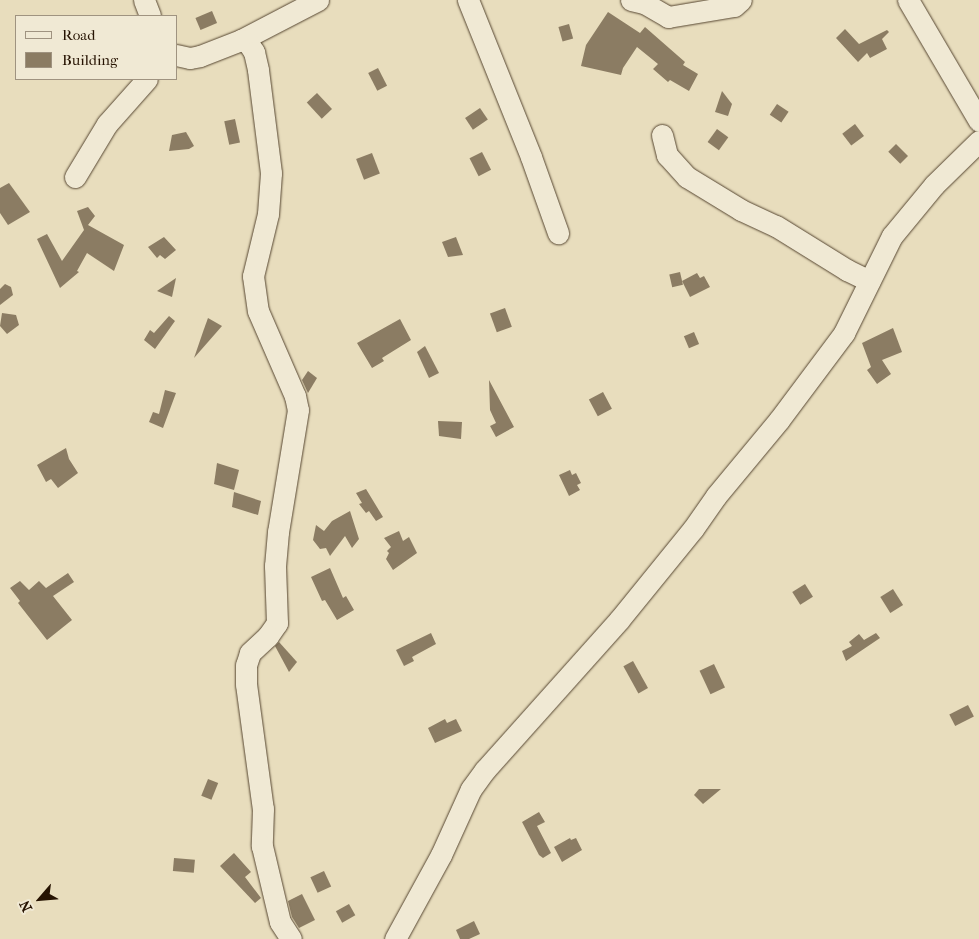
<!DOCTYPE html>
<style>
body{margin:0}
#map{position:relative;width:979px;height:939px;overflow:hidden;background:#e8ddbd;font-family:"IM FELL French Canon",serif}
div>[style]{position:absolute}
.building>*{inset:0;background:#8b7c63;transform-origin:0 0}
.roads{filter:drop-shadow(0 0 1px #564631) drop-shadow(0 0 1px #564631)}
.minor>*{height:21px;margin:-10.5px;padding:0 10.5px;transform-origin:10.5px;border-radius:10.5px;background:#f0e9d4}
span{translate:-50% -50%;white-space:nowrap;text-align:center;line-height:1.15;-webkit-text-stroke:4.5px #f0e9d4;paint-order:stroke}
.legend{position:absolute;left:15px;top:15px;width:162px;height:65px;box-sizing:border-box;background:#f0e9d4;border:1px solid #9f9380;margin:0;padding:6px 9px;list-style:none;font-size:15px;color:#261302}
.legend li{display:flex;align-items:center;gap:10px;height:25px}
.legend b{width:25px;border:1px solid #9f9380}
.north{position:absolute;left:15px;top:874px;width:50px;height:50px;-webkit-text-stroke:4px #f0e9d4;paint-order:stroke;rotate:243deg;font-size:14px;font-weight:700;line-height:20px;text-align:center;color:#261302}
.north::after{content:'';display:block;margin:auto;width:18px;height:22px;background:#261302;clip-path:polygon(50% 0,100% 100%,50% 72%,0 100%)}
</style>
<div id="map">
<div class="building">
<i style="left:212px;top:11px;width:13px;height:18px;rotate:67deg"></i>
<i style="clip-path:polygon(608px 12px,640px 33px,645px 27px,685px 62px,683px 65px,698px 74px,689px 91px,670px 80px,668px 82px,653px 69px,658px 64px,637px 47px,623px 68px,621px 75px,581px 66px,586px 45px)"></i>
<i style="left:569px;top:24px;width:15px;height:11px;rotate:74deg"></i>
<i style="clip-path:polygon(845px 29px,859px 44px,887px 30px,889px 32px,882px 39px,887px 49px,870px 58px,867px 53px,858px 62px,836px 38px)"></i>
<i style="left:378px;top:68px;width:20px;height:11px;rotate:63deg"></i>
<i style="clip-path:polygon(722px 91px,732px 104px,728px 116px,715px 112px)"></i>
<i style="left:317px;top:93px;width:22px;height:14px;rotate:47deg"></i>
<i style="left:777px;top:104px;width:14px;height:13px;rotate:34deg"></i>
<i style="left:480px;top:108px;width:14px;height:18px;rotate:56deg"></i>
<i style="left:235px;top:119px;width:24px;height:11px;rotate:78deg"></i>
<i style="left:855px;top:124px;width:15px;height:16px;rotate:53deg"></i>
<i style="left:717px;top:129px;width:14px;height:16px;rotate:36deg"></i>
<i style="clip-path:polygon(186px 132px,194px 146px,189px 149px,169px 151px,172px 135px)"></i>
<i style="left:896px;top:144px;width:17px;height:11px;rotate:45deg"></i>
<i style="left:482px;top:152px;width:20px;height:14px;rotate:63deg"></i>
<i style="left:372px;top:153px;width:22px;height:17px;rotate:69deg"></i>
<i style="clip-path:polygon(9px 183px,30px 212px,8px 225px,0 213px,0 188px)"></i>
<i style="clip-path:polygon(88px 207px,95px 216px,88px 225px,124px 245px,114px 271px,87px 253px,77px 271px,79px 272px,60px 288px,37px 239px,47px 234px,62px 261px,84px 230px,77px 211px)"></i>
<i style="clip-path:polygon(164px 237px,176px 250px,165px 259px,160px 255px,157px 258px,148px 247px)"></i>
<i style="clip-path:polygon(456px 237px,463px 255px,448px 257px,442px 242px)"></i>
<i style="left:680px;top:272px;width:13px;height:11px;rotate:77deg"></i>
<i style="clip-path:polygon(697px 273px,700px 278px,704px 276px,710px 287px,690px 297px,682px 281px)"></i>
<i style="clip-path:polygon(176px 278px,172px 297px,157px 291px)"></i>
<i style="clip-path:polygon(5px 284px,11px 287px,13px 295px,0 305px,0 289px)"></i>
<i style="left:505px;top:308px;width:20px;height:16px;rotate:70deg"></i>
<i style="clip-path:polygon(2px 313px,16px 315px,19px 325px,7px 334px,0 326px)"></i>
<i style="clip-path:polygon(169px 316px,175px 321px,155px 349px,144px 340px,150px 330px,154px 333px)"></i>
<i style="clip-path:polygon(208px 318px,222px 326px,194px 358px,204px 329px)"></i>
<i style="clip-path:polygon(400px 319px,411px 340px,382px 358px,384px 361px,372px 368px,357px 343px)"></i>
<i style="clip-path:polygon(893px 328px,902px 352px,882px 360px,891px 374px,877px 384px,867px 370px,871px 367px,862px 343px)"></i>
<i style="left:694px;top:332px;width:13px;height:11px;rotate:67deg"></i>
<i style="clip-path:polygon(425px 346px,439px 373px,429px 378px,417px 352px)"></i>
<i style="clip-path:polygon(308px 371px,317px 378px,308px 393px,302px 380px)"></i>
<i style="clip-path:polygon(489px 380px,514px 427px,496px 437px,490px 426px,496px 423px,490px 410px)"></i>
<i style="clip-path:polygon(165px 390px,176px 393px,163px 428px,149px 422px,153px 412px,159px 414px)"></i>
<i style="left:603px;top:392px;width:19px;height:16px;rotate:62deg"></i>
<i style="clip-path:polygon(438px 421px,462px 422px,461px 439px,439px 436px)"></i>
<i style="clip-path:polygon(66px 448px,69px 459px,78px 473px,58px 488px,51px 479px,46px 482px,37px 465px)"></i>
<i style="clip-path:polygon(217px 463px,239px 470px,234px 490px,214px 484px)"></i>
<i style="clip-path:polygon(570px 470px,572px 475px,576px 473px,581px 483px,577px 485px,580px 490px,569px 496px,559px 475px)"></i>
<i style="clip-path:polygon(366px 489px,383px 517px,376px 521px,369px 511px,366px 513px,359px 504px,362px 503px,356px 493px)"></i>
<i style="clip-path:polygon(234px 492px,261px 501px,258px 515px,232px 507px)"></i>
<i style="clip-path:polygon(350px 511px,359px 539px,352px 548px,345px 536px,330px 556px,326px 548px,320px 549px,313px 540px,316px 525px,324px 531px,332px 521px)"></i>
<i style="clip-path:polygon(399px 531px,403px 541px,409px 537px,417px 553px,393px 570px,386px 559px,389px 553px,387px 551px,391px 547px,384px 538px)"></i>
<i style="clip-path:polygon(330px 568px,343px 598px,346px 596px,354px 610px,337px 620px,325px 600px,322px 601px,311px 577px)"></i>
<i style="clip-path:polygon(68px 573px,74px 582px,53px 596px,72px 620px,47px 640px,18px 603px,20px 601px,10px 588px,20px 581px,29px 590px,39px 581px,46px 588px)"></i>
<i style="left:805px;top:584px;width:15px;height:15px;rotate:58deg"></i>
<i style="left:893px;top:589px;width:19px;height:15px;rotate:58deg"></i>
<i style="clip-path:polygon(431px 633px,436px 644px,412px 657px,414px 661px,404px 666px,396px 650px)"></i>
<i style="clip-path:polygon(876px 633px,880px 638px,846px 661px,842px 651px,852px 646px,849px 642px,859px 634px,864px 640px)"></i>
<i style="clip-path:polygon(279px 642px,297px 662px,289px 672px,275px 646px)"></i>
<i style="left:633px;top:661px;width:31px;height:11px;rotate:61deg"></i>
<i style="left:714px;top:664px;width:26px;height:16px;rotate:65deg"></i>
<i style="left:968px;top:705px;width:13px;height:21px;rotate:63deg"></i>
<i style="clip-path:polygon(445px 719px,447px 723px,456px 719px,462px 731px,435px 743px,428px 728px)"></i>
<i style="left:208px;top:779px;width:11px;height:18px;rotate:22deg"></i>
<i style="clip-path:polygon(699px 789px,721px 789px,703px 804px,694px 795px)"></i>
<i style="clip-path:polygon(539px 812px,545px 822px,537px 826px,551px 853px,543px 858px,539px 855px,522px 822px)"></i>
<i style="clip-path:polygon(570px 838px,571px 840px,576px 838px,582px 850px,562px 862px,554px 847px)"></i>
<i style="clip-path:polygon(234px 853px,251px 872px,245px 877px,261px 898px,255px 903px,220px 866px)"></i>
<i style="left:174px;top:858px;width:21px;height:13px;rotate:5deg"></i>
<i style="left:324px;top:871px;width:17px;height:15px;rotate:65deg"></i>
<i style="clip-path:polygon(302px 894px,315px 920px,299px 928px,292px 917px,288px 901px)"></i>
<i style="left:349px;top:904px;width:13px;height:15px;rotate:61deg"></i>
<i style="clip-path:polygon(474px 921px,480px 934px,469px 939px,460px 939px,456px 930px)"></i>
</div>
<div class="roads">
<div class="minor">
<i style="left:144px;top:0;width:17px;rotate:69deg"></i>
<i style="left:468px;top:0;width:169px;rotate:68.1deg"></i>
<i style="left:531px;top:157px;width:81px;rotate:70.4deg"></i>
<i style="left:631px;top:0;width:13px;rotate:13deg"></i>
<i style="left:644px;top:3px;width:28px;rotate:30deg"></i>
<i style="left:668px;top:17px;width:67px;rotate:-9.5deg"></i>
<i style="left:734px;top:6px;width:9px;rotate:-41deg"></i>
<i style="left:908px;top:0;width:140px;rotate:59.6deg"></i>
<i style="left:241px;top:40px;width:87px;rotate:-27.5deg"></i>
<i style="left:176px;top:55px;width:14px;rotate:12deg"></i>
<i style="left:190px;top:58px;width:10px;rotate:-11deg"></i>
<i style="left:200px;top:56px;width:44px;rotate:-21.3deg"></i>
<i style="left:241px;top:40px;width:8px;rotate:23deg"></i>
<i style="left:248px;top:43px;width:11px;rotate:56deg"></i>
<i style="left:254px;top:52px;width:18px;rotate:77deg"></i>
<i style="left:258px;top:70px;width:104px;rotate:82.8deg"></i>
<i style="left:271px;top:173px;width:41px;rotate:94.2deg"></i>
<i style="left:268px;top:214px;width:64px;rotate:103.6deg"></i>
<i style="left:253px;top:276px;width:35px;rotate:82deg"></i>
<i style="left:258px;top:311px;width:93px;rotate:66.5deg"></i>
<i style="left:295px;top:396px;width:14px;rotate:78deg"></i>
<i style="left:298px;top:410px;width:124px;rotate:99.3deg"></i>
<i style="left:278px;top:532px;width:34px;rotate:95deg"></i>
<i style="left:275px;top:566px;width:57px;rotate:88deg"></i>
<i style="left:277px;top:623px;width:16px;rotate:125deg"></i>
<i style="left:268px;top:636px;width:25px;rotate:137deg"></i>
<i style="left:250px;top:653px;width:13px;rotate:108deg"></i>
<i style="left:246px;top:665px;width:19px;rotate:90deg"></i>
<i style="left:246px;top:684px;width:126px;rotate:82.3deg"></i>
<i style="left:263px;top:809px;width:37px;rotate:92deg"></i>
<i style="left:262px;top:846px;width:78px;rotate:76.7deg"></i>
<i style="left:280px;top:922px;width:20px;rotate:57deg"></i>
<i style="left:662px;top:135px;width:21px;rotate:76deg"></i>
<i style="left:667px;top:155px;width:30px;rotate:48deg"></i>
<i style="left:687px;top:177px;width:63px;rotate:31.4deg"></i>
<i style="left:741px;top:210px;width:38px;rotate:25deg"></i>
<i style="left:776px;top:226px;width:84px;rotate:31.8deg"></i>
<i style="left:847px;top:270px;width:25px;rotate:26deg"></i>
<i style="left:75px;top:177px;width:62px;rotate:-58.9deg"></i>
<i style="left:107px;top:124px;width:60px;rotate:-48.4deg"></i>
<i style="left:395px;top:939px;width:96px;rotate:-61.3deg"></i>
<i style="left:441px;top:855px;width:72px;rotate:-65.6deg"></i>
<i style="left:471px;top:789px;width:24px;rotate:-54deg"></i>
<i style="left:485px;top:770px;width:201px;rotate:-48.2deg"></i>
<i style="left:619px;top:620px;width:117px;rotate:-50.9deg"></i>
<i style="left:693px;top:529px;width:40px;rotate:-55.1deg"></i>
<i style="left:716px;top:496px;width:99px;rotate:-50.3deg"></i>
<i style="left:779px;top:420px;width:109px;rotate:-53.2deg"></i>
<i style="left:844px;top:333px;width:108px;rotate:-63.7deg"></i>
<i style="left:892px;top:236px;width:66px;rotate:-50.5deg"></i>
<i style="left:934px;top:185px;width:63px;rotate:-44.4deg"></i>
</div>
</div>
<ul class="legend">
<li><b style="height:6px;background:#f0e9d4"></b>Road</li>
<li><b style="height:14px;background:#8b7c63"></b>Building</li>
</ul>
<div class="north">N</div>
</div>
